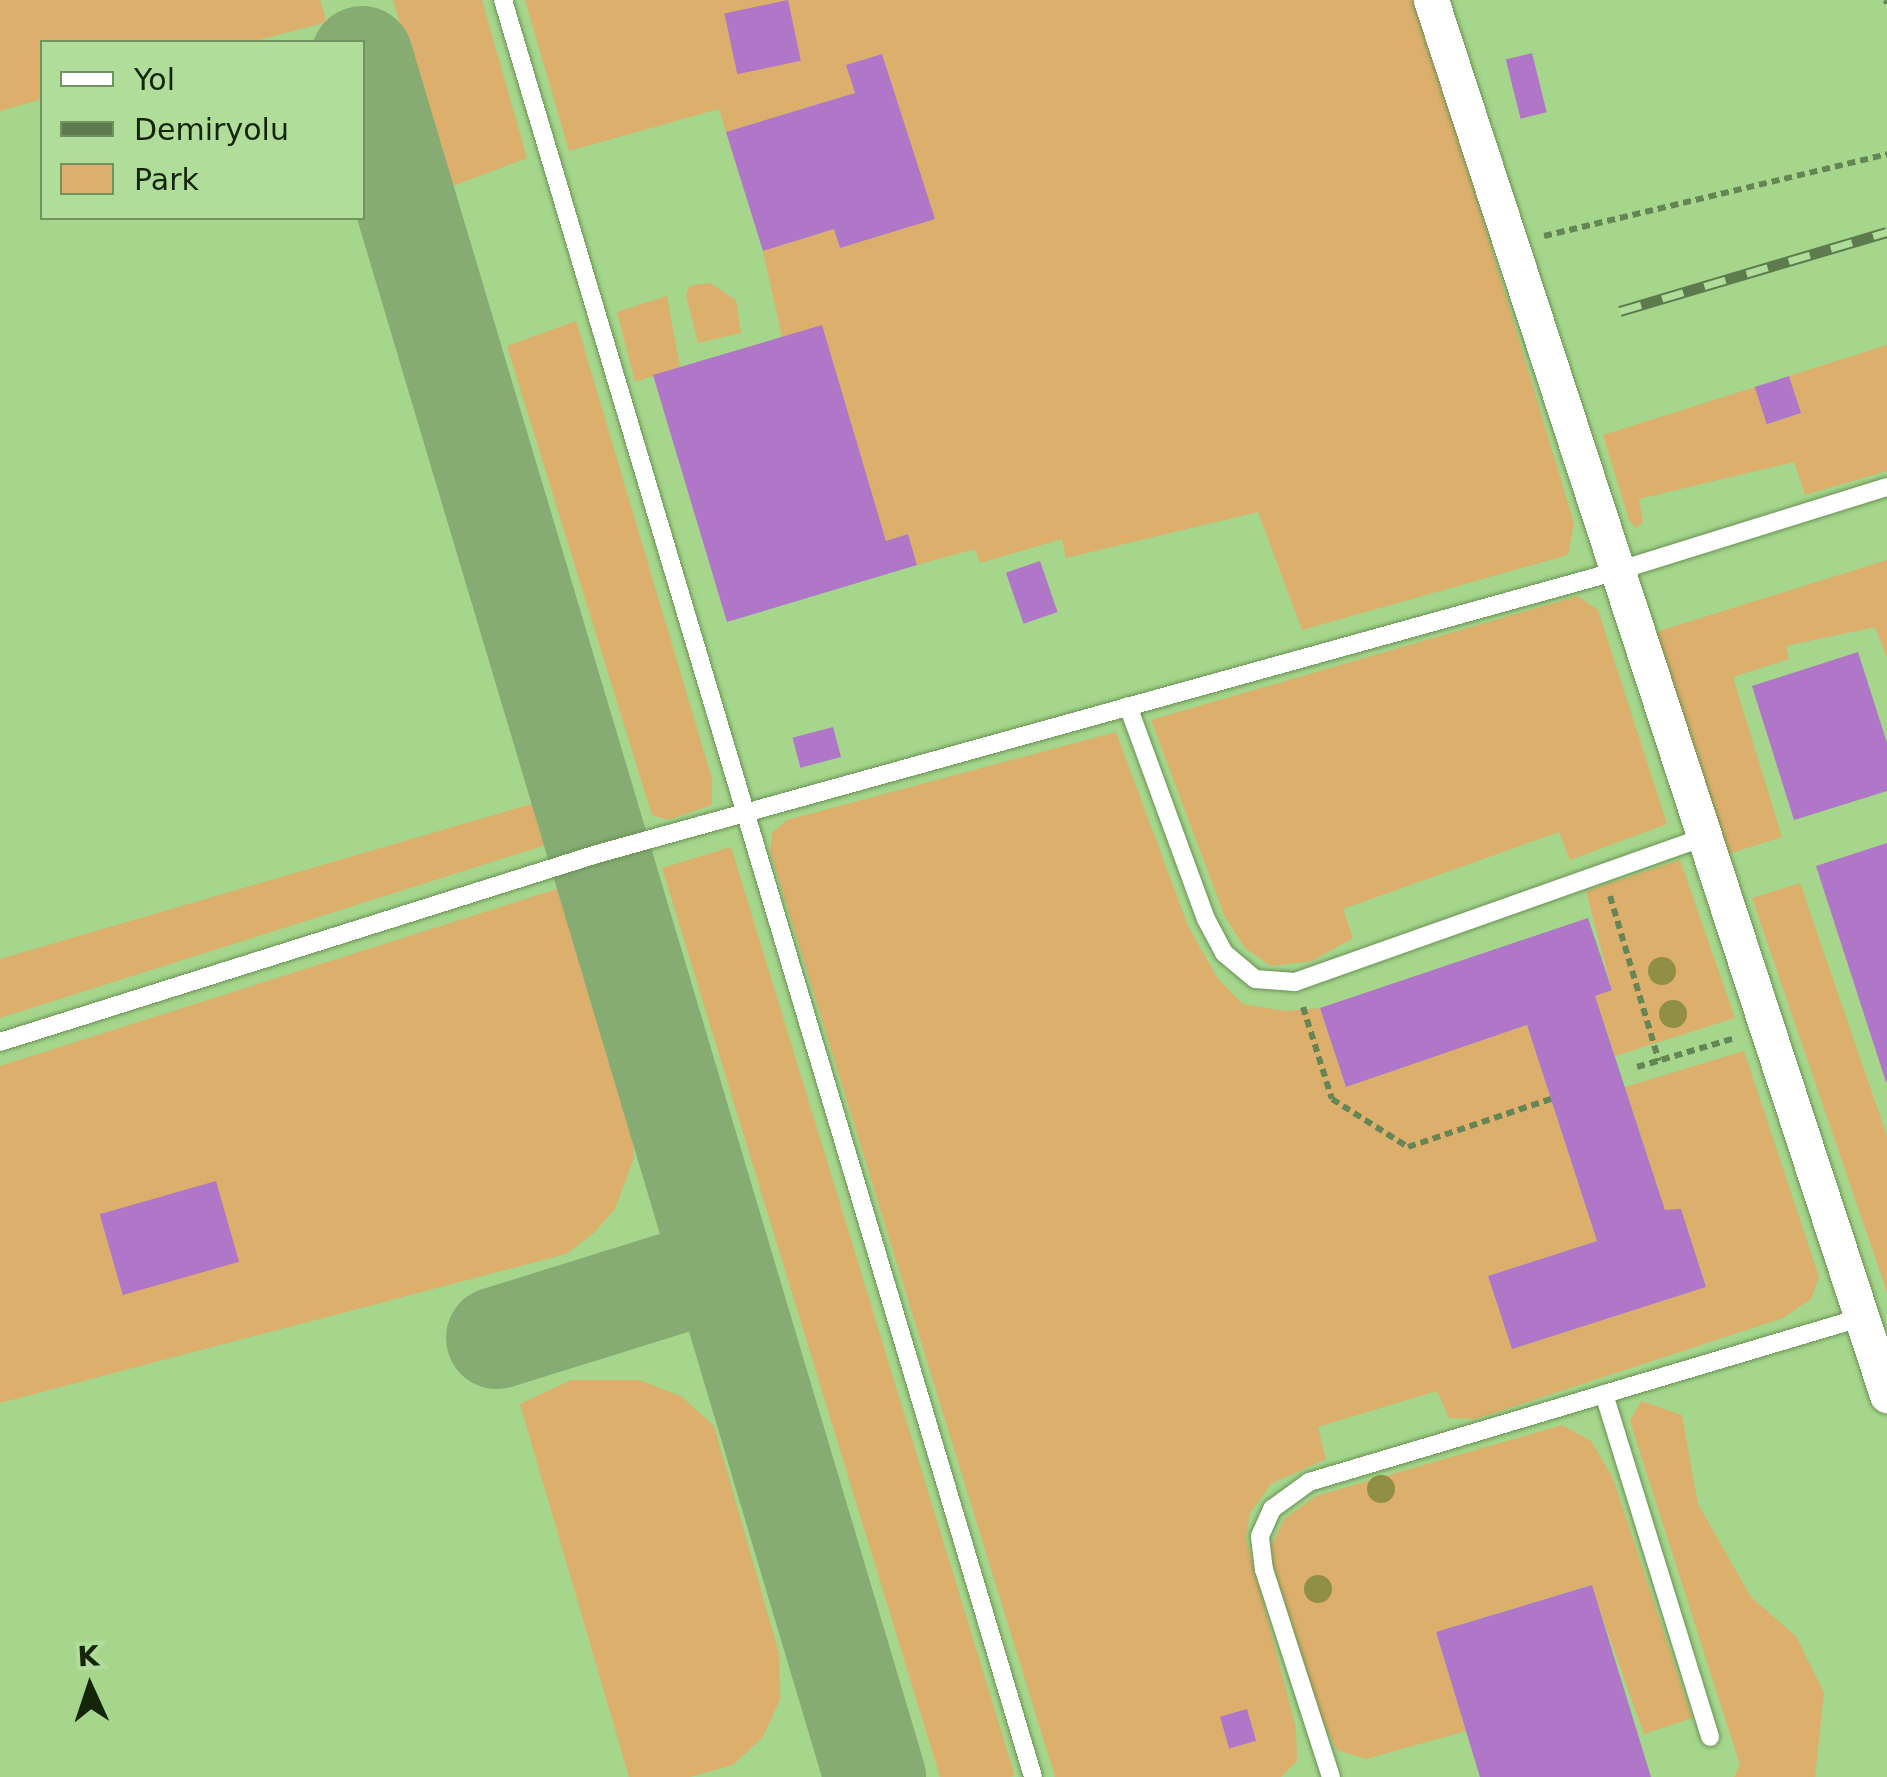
<!DOCTYPE html>
<style>
body{margin:0}
#map{position:relative;width:1887px;height:1777px;overflow:hidden;background:#b0dd9a;font-family:"DejaVu Sans",sans-serif}
div>[style]{position:absolute}
.built>*{inset:0;background:#a5d68c}
.green>*{inset:0;background:#dcaf6d;transform-origin:0 0}
.taxiway>*{height:102px;margin:-51px;padding:0 51px;transform-origin:51px;border-radius:51px;background:#86ac74}
.building>*{inset:0;background:#b076c8;transform-origin:0 0}
.path>*{height:6px;margin-top:-3px;transform-origin:0;background:repeating-linear-gradient(90deg,#668555 0 8px,transparent 0 13px)}
.roads{filter:drop-shadow(0 0 2px #689152) drop-shadow(0 0 2px #689152)}
.service>*{height:18px;margin:-9px;padding:0 9px;transform-origin:9px;border-radius:9px;background:#fff}
.minor>*{height:35px;margin:-17.5px;padding:0 17.5px;transform-origin:17.5px;border-radius:17.5px;background:#fff}
.rail>*{height:11px;margin-top:-5.5px;transform-origin:0;background:repeating-linear-gradient(90deg,#b0dd9a 0 22px,#5d7b4d 0 44px);box-sizing:border-box;border-block:2px solid #5d7b4d}
.trees>*{width:28px;height:28px;margin:-14px;border-radius:50%;background:#918f45}
span{translate:-50% -50%;white-space:nowrap;text-align:center;line-height:1.15;-webkit-text-stroke:10px #b0dd9a;paint-order:stroke}
.legend{position:absolute;left:40px;top:40px;width:325px;height:180px;box-sizing:border-box;background:#b0dd9a;border:2px solid #729360;margin:0;padding:12px 18px;list-style:none;font-size:30px;color:#14250a}
.legend li{display:flex;align-items:center;gap:20px;height:50px}
.legend b{width:50px;border:2px solid #729360}
.north{position:absolute;left:40px;top:1637px;width:100px;height:100px;-webkit-text-stroke:8px #b0dd9a;paint-order:stroke;rotate:357deg;font-size:28px;font-weight:700;line-height:40px;text-align:center;color:#14250a}
.north::after{content:'';display:block;margin:auto;width:35px;height:45px;background:#14250a;clip-path:polygon(50% 0,100% 100%,50% 72%,0 100%)}
</style>
<div id="map">
<div class="built">
<i style="clip-path:polygon(evenodd,0 0,1887px 0,1887px 1777px,0 1777px,0 0,42px 42px,362px 42px,362px 218px,42px 218px,42px 42px)"></i>
</div>
<div class="green">
<i style="clip-path:polygon(0 0,320px 0,327px 22px,251px 42px,42px 42px,42px 99px,0 111px)"></i>
<i style="clip-path:polygon(393px 0,482px 0,527px 158px,450px 187px)"></i>
<i style="clip-path:polygon(525px 0,1417px 0,1574px 523px,1568px 555px,1302px 630px,1258px 512px,1066px 558px,1062px 539px,980px 563px,975px 549px,917px 565px,908px 534px,886px 541px,822px 326px,782px 337px,763px 251px,834px 229px,840px 248px,934px 219px,882px 54px,847px 65px,855px 93px,726px 132px,719px 109px,569px 151px)"></i>
<i style="clip-path:polygon(710px 283px,736px 300px,741px 333px,698px 343px,686px 296px,689px 286px)"></i>
<i style="clip-path:polygon(667px 296px,680px 367px,635px 382px,617px 312px)"></i>
<i style="clip-path:polygon(576px 321px,712px 779px,712px 805px,668px 820px,652px 815px,507px 346px)"></i>
<i style="clip-path:polygon(1887px 345px,1887px 471px,1805px 495px,1794px 462px,1639px 499px,1643px 522px,1636px 528px,1629px 520px,1603px 435px,1755px 387px,1768px 424px,1801px 413px,1789px 376px)"></i>
<i style="clip-path:polygon(1887px 560px,1887px 658px,1875px 627px,1786px 646px,1789px 659px,1733px 677px,1782px 837px,1725px 855px,1656px 632px)"></i>
<i style="clip-path:polygon(1578px 596px,1598px 610px,1667px 824px,1570px 860px,1559px 832px,1343px 909px,1353px 938px,1312px 961px,1271px 966px,1245px 948px,1225px 917px,1151px 720px)"></i>
<i style="clip-path:polygon(1116px 732px,1188px 926px,1218px 979px,1243px 1004px,1286px 1011px,1320px 1008px,1346px 1087px,1527px 1025px,1597px 1241px,1488px 1276px,1512px 1349px,1706px 1287px,1681px 1210px,1665px 1210px,1625px 1087px,1744px 1051px,1819px 1277px,1811px 1299px,1783px 1318px,1476px 1419px,1449px 1418px,1437px 1391px,1318px 1427px,1326px 1459px,1271px 1484px,1250px 1513px,1246px 1538px,1296px 1727px,1297px 1761px,1281px 1777px,1055px 1777px,770px 851px,772px 833px,787px 820px)"></i>
<i style="clip-path:polygon(538px 802px,552px 843px,0 1018px,0 959px)"></i>
<i style="left:731px;top:847px;width:971px;height:72px;rotate:73deg"></i>
<i style="clip-path:polygon(1680px 860px,1735px 1018px,1615px 1056px,1595px 996px,1612px 990px,1586px 891px)"></i>
<i style="clip-path:polygon(1800px 883px,1887px 1136px,1887px 1292px,1752px 898px)"></i>
<i style="clip-path:polygon(557px 889px,631px 1125px,634px 1158px,615px 1209px,594px 1233px,566px 1254px,0 1403px,0 1066px)"></i>
<i style="clip-path:polygon(571px 1380px,639px 1380px,681px 1396px,714px 1426px,779px 1653px,780px 1699px,763px 1737px,733px 1765px,690px 1777px,629px 1777px,520px 1404px)"></i>
<i style="clip-path:polygon(1641px 1401px,1682px 1415px,1698px 1504px,1751px 1597px,1796px 1636px,1824px 1693px,1815px 1777px,1734px 1777px,1740px 1765px,1630px 1421px)"></i>
<i style="clip-path:polygon(1562px 1425px,1591px 1441px,1613px 1478px,1692px 1718px,1644px 1734px,1591px 1585px,1436px 1632px,1466px 1731px,1366px 1759px,1337px 1750px,1321px 1719px,1269px 1551px,1284px 1519px,1316px 1496px)"></i>
</div>
<div class="taxiway">
<i style="left:362px;top:57px;width:1795px;rotate:73.39deg"></i>
<i style="left:497px;top:1338px;width:232px;rotate:-17.3deg"></i>
</div>
<div class="building">
<i style="left:788px;top:0;width:62px;height:65px;rotate:78deg"></i>
<i style="left:1532px;top:53px;width:61px;height:27px;rotate:76deg"></i>
<i style="clip-path:polygon(882px 54px,935px 219px,840px 248px,834px 229px,763px 251px,726px 132px,855px 93px,846px 65px)"></i>
<i style="clip-path:polygon(822px 325px,886px 541px,908px 534px,917px 565px,727px 622px,653px 375px)"></i>
<i style="left:1789px;top:376px;width:39px;height:36px;rotate:72deg"></i>
<i style="left:1040px;top:561px;width:54px;height:36px;rotate:71deg"></i>
<i style="clip-path:polygon(1858px 652px,1887px 743px,1887px 791px,1794px 820px,1752px 686px)"></i>
<i style="left:833px;top:727px;width:31px;height:42px;rotate:75deg"></i>
<i style="clip-path:polygon(1887px 843px,1887px 1082px,1886px 1082px,1816px 866px)"></i>
<i style="clip-path:polygon(1588px 918px,1612px 990px,1595px 996px,1665px 1210px,1681px 1209px,1706px 1287px,1512px 1349px,1488px 1276px,1597px 1241px,1527px 1025px,1346px 1087px,1320px 1008px)"></i>
<i style="left:216px;top:1181px;width:84px;height:121px;rotate:74deg"></i>
<i style="clip-path:polygon(1592px 1585px,1651px 1777px,1480px 1777px,1436px 1632px)"></i>
<i style="left:1247px;top:1709px;width:33px;height:28px;rotate:74deg"></i>
</div>
<div class="path">
<i style="left:1886px;top:0;width:4px;rotate:76deg"></i>
<i style="left:1544px;top:236px;width:353px;rotate:-13.4deg"></i>
<i style="left:1610px;top:896px;width:172px;rotate:73.5deg"></i>
<i style="left:1303px;top:1007px;width:96px;rotate:72.5deg"></i>
<i style="left:1332px;top:1099px;width:90px;rotate:32.3deg"></i>
<i style="left:1408px;top:1147px;width:151px;rotate:-18.6deg"></i>
<i style="left:1637px;top:1067px;width:102px;rotate:-16.5deg"></i>
</div>
<div class="roads">
<div class="service">
<i style="left:503px;top:0;width:1854px;rotate:73.39deg"></i>
<i style="left:1128px;top:706px;width:227px;rotate:69.9deg"></i>
<i style="left:1206px;top:919px;width:38px;rotate:62deg"></i>
<i style="left:1224px;top:953px;width:40px;rotate:40deg"></i>
<i style="left:1255px;top:979px;width:40px;rotate:4.3deg"></i>
<i style="left:1295px;top:982px;width:431px;rotate:-19.5deg"></i>
<i style="left:0;top:1042px;width:626px;rotate:-17.48deg"></i>
<i style="left:597px;top:854px;width:1055px;rotate:-15.5deg"></i>
<i style="left:1614px;top:572px;width:286px;rotate:-17.3deg"></i>
<i style="left:1604px;top:1394px;width:359px;rotate:72.8deg"></i>
<i style="left:1331px;top:1777px;width:218px;rotate:-107.9deg"></i>
<i style="left:1264px;top:1570px;width:34px;rotate:-97deg"></i>
<i style="left:1260px;top:1536px;width:30px;rotate:-66deg"></i>
<i style="left:1272px;top:1509px;width:46px;rotate:-36.1deg"></i>
<i style="left:1309px;top:1482px;width:575px;rotate:-16.58deg"></i>
</div>
<div class="minor">
<i style="left:1431px;top:0;width:1468px;rotate:71.9deg"></i>
</div>
</div>
<div class="rail">
<i style="left:1620px;top:311px;width:278px;rotate:-16.5deg"></i>
</div>
<div class="trees">
<i style="left:1662px;top:971px"></i>
<i style="left:1673px;top:1014px"></i>
<i style="left:1381px;top:1489px"></i>
<i style="left:1318px;top:1589px"></i>
</div>
<ul class="legend">
<li><b style="height:12px;background:#fff"></b>Yol</li>
<li><b style="height:12px;background:#5d7b4d"></b>Demiryolu</li>
<li><b style="height:28px;background:#dcaf6d"></b>Park</li>
</ul>
<div class="north">K</div>
</div>
